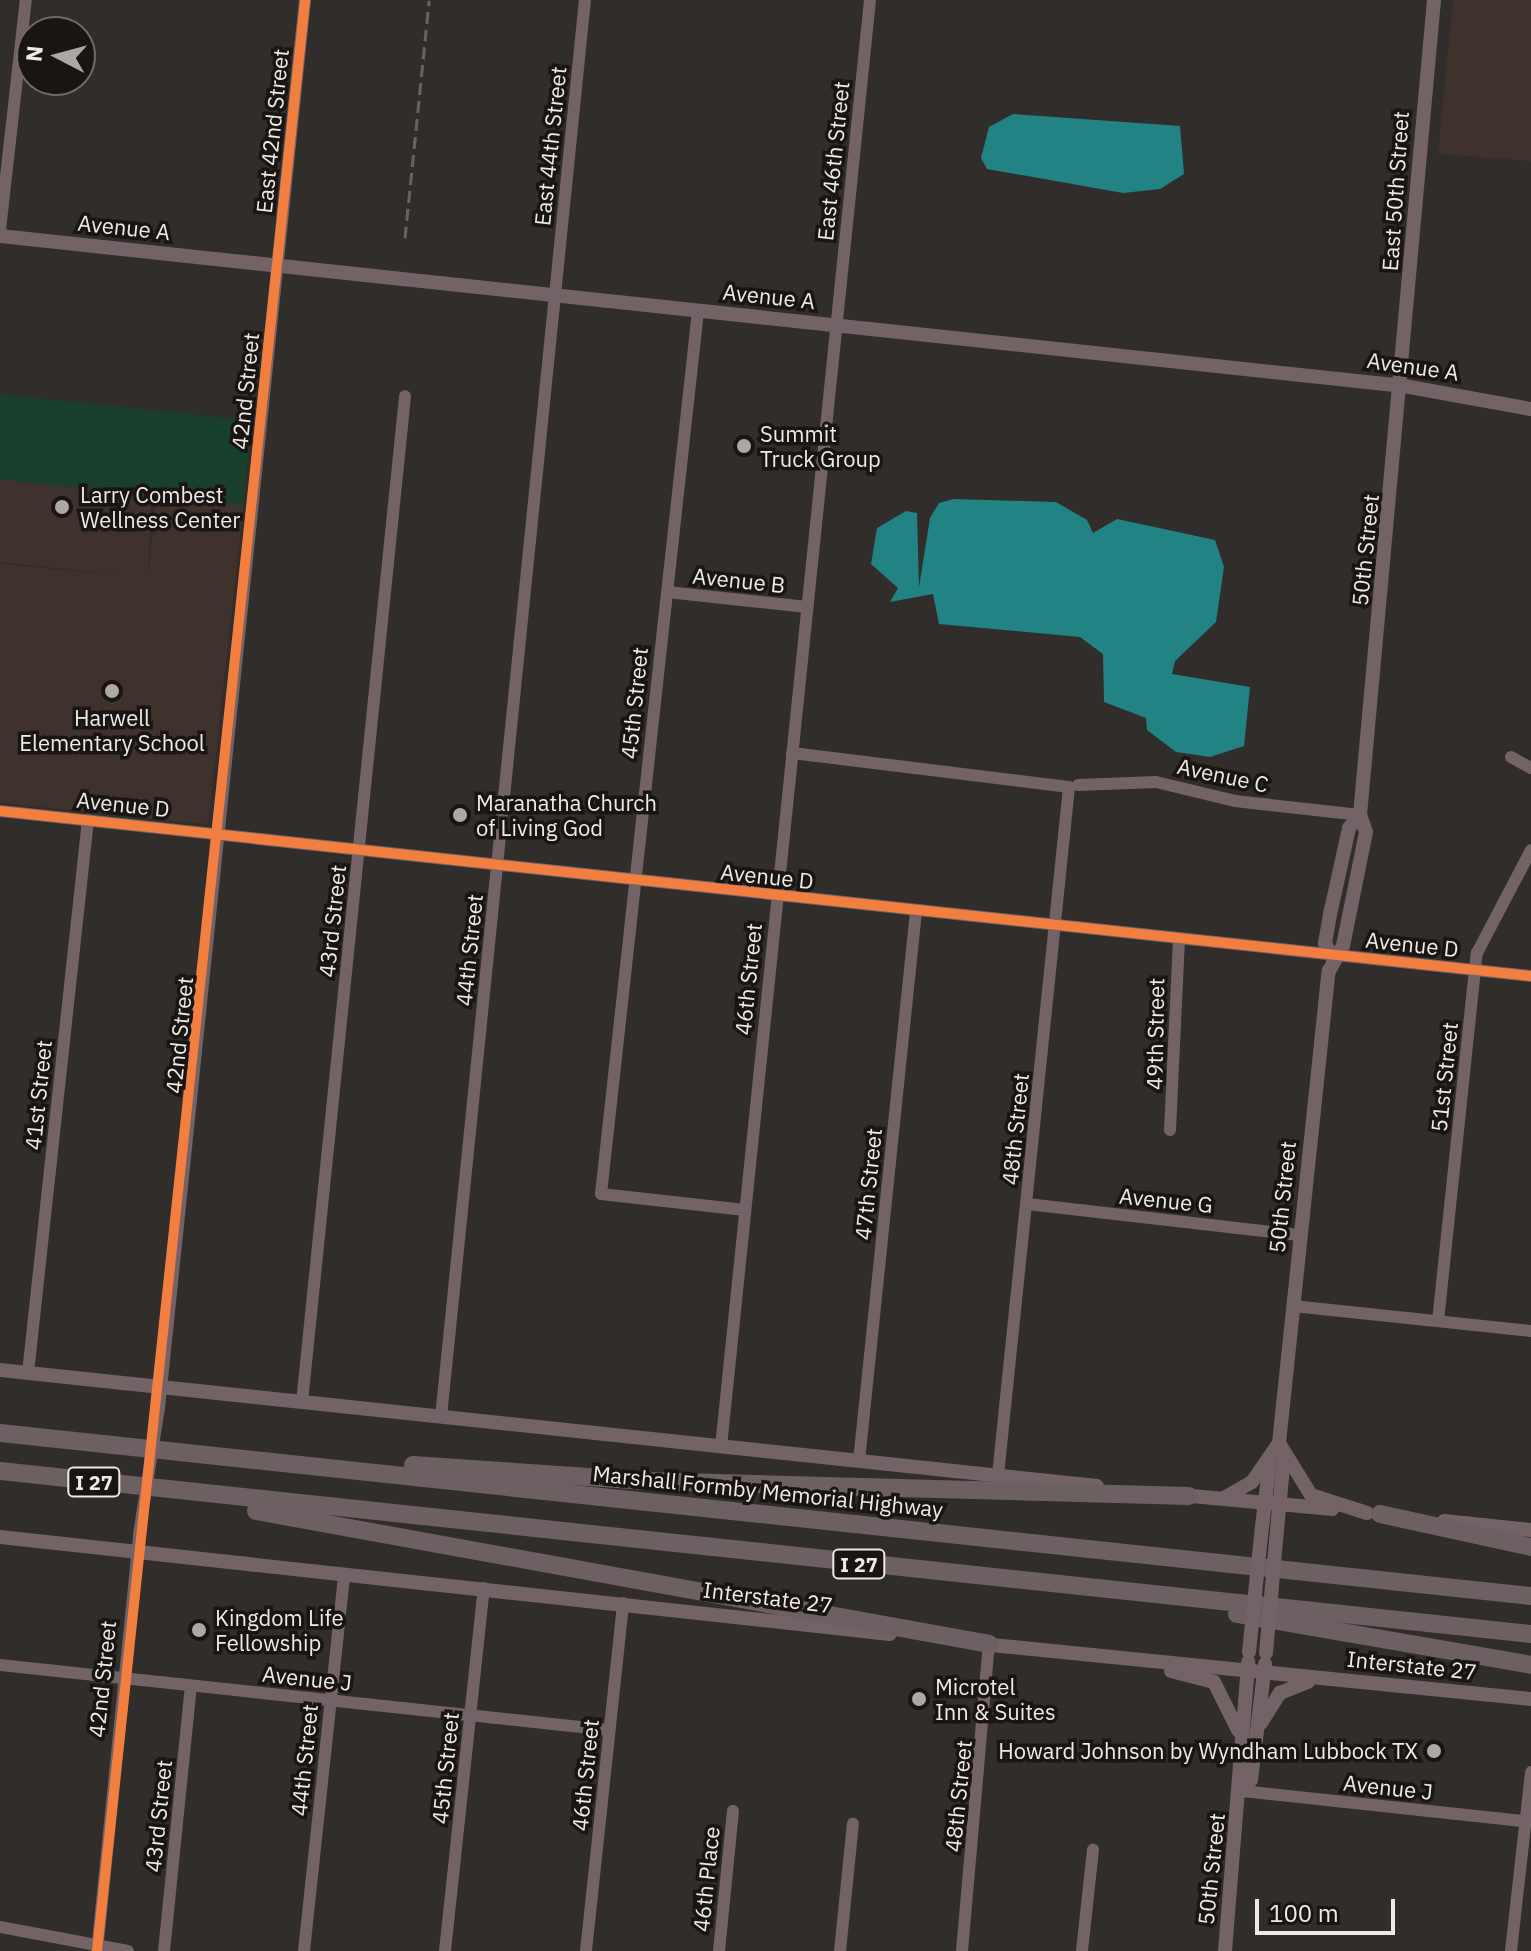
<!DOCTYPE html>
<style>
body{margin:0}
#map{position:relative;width:1531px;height:1951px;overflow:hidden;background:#312d2b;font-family:"IBM Plex Sans",sans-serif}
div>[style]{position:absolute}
.built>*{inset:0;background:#3f322c}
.green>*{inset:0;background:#19402c;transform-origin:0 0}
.water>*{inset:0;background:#228384}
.minor>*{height:12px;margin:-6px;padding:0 6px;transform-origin:6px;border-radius:6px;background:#736366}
.major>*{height:14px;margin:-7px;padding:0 7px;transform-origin:7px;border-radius:7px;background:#746366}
.highway>*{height:18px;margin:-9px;padding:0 9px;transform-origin:9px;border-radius:9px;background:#6d6062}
.rail>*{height:3px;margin-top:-1.5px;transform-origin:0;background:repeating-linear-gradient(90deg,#696162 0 12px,transparent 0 18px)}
.minor-bridge>*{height:12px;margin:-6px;padding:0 6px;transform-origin:6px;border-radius:6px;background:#736366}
.major-bridge>*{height:14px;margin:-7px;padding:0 7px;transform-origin:7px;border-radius:7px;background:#746366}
.cycleway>*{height:10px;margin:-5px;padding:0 5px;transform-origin:5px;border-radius:5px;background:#f27e40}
.dots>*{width:22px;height:22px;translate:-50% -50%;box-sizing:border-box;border:4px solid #191513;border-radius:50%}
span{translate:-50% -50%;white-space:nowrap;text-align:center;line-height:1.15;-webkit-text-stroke:7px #191513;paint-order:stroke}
.shield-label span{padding:2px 6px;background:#191513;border:2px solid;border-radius:6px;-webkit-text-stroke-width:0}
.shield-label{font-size:20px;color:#f0eae7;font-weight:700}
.street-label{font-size:22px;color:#f0eae7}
.poi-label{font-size:22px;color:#f0eae7}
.left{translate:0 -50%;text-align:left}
.right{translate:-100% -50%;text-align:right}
.north{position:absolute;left:16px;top:16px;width:80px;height:80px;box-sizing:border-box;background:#191513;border:2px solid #6f6a68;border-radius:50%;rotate:276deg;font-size:22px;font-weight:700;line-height:32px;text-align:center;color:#f0eae7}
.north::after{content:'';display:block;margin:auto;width:28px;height:36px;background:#ada8a5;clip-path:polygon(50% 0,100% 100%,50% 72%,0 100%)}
.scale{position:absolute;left:1255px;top:1899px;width:140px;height:36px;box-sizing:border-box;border:4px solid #f0eae7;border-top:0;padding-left:10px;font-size:24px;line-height:28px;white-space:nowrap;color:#f0eae7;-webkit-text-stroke:6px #191513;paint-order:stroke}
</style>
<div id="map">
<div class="built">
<i style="clip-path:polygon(1453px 0,1531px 0,1531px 161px,1438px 154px)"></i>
<i style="clip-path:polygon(0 479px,151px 494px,148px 579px,157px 491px,244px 500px,208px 824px,0 803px,0 564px,142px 577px,0 562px)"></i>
</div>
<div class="green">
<i style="left:0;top:394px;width:253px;height:85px;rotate:6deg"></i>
</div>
<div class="water">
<i style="clip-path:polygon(1013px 114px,1180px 126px,1184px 174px,1160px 189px,1123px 193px,987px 169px,981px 158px,989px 127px)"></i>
<i style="clip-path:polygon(954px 499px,1056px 502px,1087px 520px,1093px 533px,1117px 519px,1215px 540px,1224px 567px,1216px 622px,1175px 661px,1172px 674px,1250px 687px,1244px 746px,1210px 757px,1176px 752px,1147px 730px,1146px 718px,1104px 702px,1103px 654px,1080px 637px,939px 624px,933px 594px,890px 602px,898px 588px,871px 564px,877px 528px,906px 511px,917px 513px,919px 587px,930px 518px,939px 503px)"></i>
</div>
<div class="minor">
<i style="left:0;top:230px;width:231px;rotate:-83.6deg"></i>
<i style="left:698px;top:311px;width:888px;rotate:96.27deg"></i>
<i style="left:601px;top:1194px;width:145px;rotate:6.3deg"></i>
<i style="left:667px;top:592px;width:141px;rotate:6.1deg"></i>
<i style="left:792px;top:753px;width:279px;rotate:7deg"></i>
<i style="left:1069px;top:787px;width:692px;rotate:95.89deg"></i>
<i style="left:1511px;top:757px;width:23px;rotate:29deg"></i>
<i style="left:1078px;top:785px;width:78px;rotate:-2.2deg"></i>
<i style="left:1156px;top:782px;width:81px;rotate:13.5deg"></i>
<i style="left:1235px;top:801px;width:126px;rotate:6.4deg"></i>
<i style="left:0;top:811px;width:1540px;rotate:6.15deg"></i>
<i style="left:1170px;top:1130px;width:191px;rotate:-87.3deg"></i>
<i style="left:1027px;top:1204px;width:276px;rotate:6.5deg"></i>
<i style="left:1293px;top:1306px;width:239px;rotate:6deg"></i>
<i style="left:1438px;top:1321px;width:370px;rotate:-84deg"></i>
<i style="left:1477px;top:953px;width:116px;rotate:-62.3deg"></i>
<i style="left:28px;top:1373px;width:556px;rotate:-83.81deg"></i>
<i style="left:302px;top:1402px;width:1011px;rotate:-84.15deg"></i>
<i style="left:159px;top:1408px;width:1416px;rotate:-84.08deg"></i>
<i style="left:441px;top:1417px;width:1424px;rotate:-84.2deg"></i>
<i style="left:721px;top:1447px;width:1455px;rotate:-84.12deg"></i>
<i style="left:859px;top:1461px;width:553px;rotate:-84.08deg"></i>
<i style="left:0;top:1665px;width:612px;rotate:6.09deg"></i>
<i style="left:1242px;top:1791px;width:291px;rotate:6.1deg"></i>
<i style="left:0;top:1927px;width:130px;rotate:10.6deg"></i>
<i style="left:97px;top:1951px;width:419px;rotate:-84.2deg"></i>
<i style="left:164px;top:1951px;width:266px;rotate:-84.2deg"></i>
<i style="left:304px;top:1951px;width:379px;rotate:-83.9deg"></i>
<i style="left:445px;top:1951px;width:365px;rotate:-83.9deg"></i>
<i style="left:586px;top:1951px;width:350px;rotate:-83.9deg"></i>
<i style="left:719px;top:1951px;width:141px;rotate:-84.3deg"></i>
<i style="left:840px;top:1951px;width:128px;rotate:-84.2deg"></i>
<i style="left:962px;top:1951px;width:308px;rotate:-85deg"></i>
<i style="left:1082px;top:1951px;width:102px;rotate:-83.8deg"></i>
<i style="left:1511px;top:1951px;width:180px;rotate:-83.6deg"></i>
</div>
<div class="major">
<i style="left:0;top:236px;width:1412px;rotate:6.1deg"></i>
<i style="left:1404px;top:386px;width:129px;rotate:10.3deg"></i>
<i style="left:1332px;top:957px;width:16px;rotate:-117deg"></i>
<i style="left:1325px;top:943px;width:34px;rotate:-80deg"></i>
<i style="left:1331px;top:910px;width:84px;rotate:-77.6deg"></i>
<i style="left:1349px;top:828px;width:17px;rotate:-50deg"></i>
<i style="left:0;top:1370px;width:1103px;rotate:6.04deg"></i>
<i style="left:1181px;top:1495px;width:152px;rotate:5.3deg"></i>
<i style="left:1224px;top:1498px;width:32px;rotate:-30deg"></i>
<i style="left:1252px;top:1482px;width:47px;rotate:-55.3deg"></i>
<i style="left:1367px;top:1513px;width:59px;rotate:-162.2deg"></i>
<i style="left:1311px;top:1495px;width:61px;rotate:-121.6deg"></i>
<i style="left:1279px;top:1443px;width:475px;rotate:-84deg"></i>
<i style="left:1329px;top:971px;width:29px;rotate:-61deg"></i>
<i style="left:1343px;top:946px;width:116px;rotate:-78.6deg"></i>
<i style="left:1366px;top:832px;width:18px;rotate:-109deg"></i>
<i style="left:1360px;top:815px;width:818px;rotate:-84.81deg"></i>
<i style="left:1444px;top:1521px;width:87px;rotate:5.9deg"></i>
<i style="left:1262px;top:1527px;width:67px;rotate:-83.2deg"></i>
<i style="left:1277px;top:1529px;width:72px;rotate:-84.4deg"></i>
<i style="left:0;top:1537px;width:895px;rotate:6.22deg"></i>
<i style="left:982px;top:1644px;width:552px;rotate:5.72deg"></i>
<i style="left:1171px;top:1671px;width:44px;rotate:14.3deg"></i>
<i style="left:1214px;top:1682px;width:54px;rotate:63.4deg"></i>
<i style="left:1261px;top:1723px;width:36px;rotate:-58deg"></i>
<i style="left:1280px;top:1693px;width:31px;rotate:-22deg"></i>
<i style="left:1242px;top:1791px;width:14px;rotate:-51deg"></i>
<i style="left:1251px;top:1780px;width:117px;rotate:-83.1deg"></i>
<i style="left:1225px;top:1951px;width:290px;rotate:-85.4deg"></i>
</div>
<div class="highway">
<i style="left:0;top:1433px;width:1540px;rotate:6.08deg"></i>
<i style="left:413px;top:1465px;width:234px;rotate:3.9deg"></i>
<i style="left:646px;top:1481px;width:543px;rotate:1.58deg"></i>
<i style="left:0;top:1471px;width:1540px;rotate:6.08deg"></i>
<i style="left:256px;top:1511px;width:745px;rotate:10.28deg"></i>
<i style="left:1380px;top:1514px;width:155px;rotate:12.3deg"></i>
<i style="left:1237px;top:1614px;width:298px;rotate:9.8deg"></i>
</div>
<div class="rail">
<i style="left:405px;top:238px;width:239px;rotate:-84.2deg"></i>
</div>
<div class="minor-bridge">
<i style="left:139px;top:1534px;width:128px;rotate:-81deg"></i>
</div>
<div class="major-bridge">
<i style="left:1249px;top:1652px;width:126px;rotate:-84.1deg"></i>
<i style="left:1266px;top:1653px;width:124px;rotate:-84.9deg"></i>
</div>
<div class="cycleway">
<i style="left:0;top:811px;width:1540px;rotate:6.15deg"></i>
<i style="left:97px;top:1951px;width:1962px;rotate:-83.91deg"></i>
</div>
<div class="dots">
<i style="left:744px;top:446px;background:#ada8a5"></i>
<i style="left:62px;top:507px;background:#ada8a5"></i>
<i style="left:112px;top:691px;background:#ada8a5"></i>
<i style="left:460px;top:815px;background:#ada8a5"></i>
<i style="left:199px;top:1630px;background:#ada8a5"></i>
<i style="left:919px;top:1699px;background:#ada8a5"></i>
<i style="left:1434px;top:1751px;background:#ada8a5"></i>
</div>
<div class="shield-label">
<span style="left:94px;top:1482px">I 27</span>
<span style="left:859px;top:1564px">I 27</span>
</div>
<div class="street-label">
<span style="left:272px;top:131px;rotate:-84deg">East 42nd Street</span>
<span style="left:550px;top:146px;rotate:-84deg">East 44th Street</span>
<span style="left:833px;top:161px;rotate:-84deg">East 46th Street</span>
<span style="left:1395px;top:191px;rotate:-86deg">East 50th Street</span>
<span style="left:124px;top:227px;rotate:6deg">Avenue A</span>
<span style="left:769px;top:296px;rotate:6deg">Avenue A</span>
<span style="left:1413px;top:366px;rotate:8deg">Avenue A</span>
<span style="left:245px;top:391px;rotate:-84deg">42nd Street</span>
<span style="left:1365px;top:550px;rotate:-84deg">50th Street</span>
<span style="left:739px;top:580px;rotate:6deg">Avenue B</span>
<span style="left:634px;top:703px;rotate:-84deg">45th Street</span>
<span style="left:1223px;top:775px;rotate:12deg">Avenue C</span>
<span style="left:123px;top:804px;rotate:6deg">Avenue D</span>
<span style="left:767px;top:876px;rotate:6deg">Avenue D</span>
<span style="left:332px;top:921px;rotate:-84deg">43rd Street</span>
<span style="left:1412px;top:944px;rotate:6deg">Avenue D</span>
<span style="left:469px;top:950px;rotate:-84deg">44th Street</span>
<span style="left:748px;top:979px;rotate:-84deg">46th Street</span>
<span style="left:1155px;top:1034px;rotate:-89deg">49th Street</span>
<span style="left:179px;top:1035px;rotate:-84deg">42nd Street</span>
<span style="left:1444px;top:1077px;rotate:-84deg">51st Street</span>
<span style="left:38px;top:1095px;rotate:-84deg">41st Street</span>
<span style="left:1015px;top:1129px;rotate:-84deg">48th Street</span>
<span style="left:868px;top:1184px;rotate:-84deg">47th Street</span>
<span style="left:1282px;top:1197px;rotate:-84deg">50th Street</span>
<span style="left:1166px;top:1200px;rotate:6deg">Avenue G</span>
<span style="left:768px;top:1491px;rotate:6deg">Marshall Formby Memorial Highway</span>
<span style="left:768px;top:1597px;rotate:7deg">Interstate 27</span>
<span style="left:1412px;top:1665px;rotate:6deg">Interstate 27</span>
<span style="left:307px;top:1678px;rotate:6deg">Avenue J</span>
<span style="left:102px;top:1679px;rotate:-84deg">42nd Street</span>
<span style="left:304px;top:1760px;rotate:-84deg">44th Street</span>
<span style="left:445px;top:1768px;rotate:-84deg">45th Street</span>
<span style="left:585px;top:1775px;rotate:-84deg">46th Street</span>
<span style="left:1388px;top:1787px;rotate:6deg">Avenue J</span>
<span style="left:958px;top:1796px;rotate:-84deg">48th Street</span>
<span style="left:158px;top:1816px;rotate:-84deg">43rd Street</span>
<span style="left:1211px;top:1869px;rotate:-84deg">50th Street</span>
<span style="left:706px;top:1879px;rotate:-84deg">46th Place</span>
</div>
<div class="poi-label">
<span class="left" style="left:760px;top:446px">Summit<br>Truck Group</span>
<span class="left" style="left:80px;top:507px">Larry Combest<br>Wellness Center</span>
<span style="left:112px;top:730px">Harwell<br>Elementary School</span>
<span class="left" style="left:476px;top:815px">Maranatha Church<br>of Living God</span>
<span class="left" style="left:215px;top:1630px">Kingdom Life<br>Fellowship</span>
<span class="left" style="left:935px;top:1699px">Microtel<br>Inn &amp; Suites</span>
<span class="right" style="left:1418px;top:1751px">Howard Johnson by Wyndham Lubbock TX</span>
</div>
<div class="north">N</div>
<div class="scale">100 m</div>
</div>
